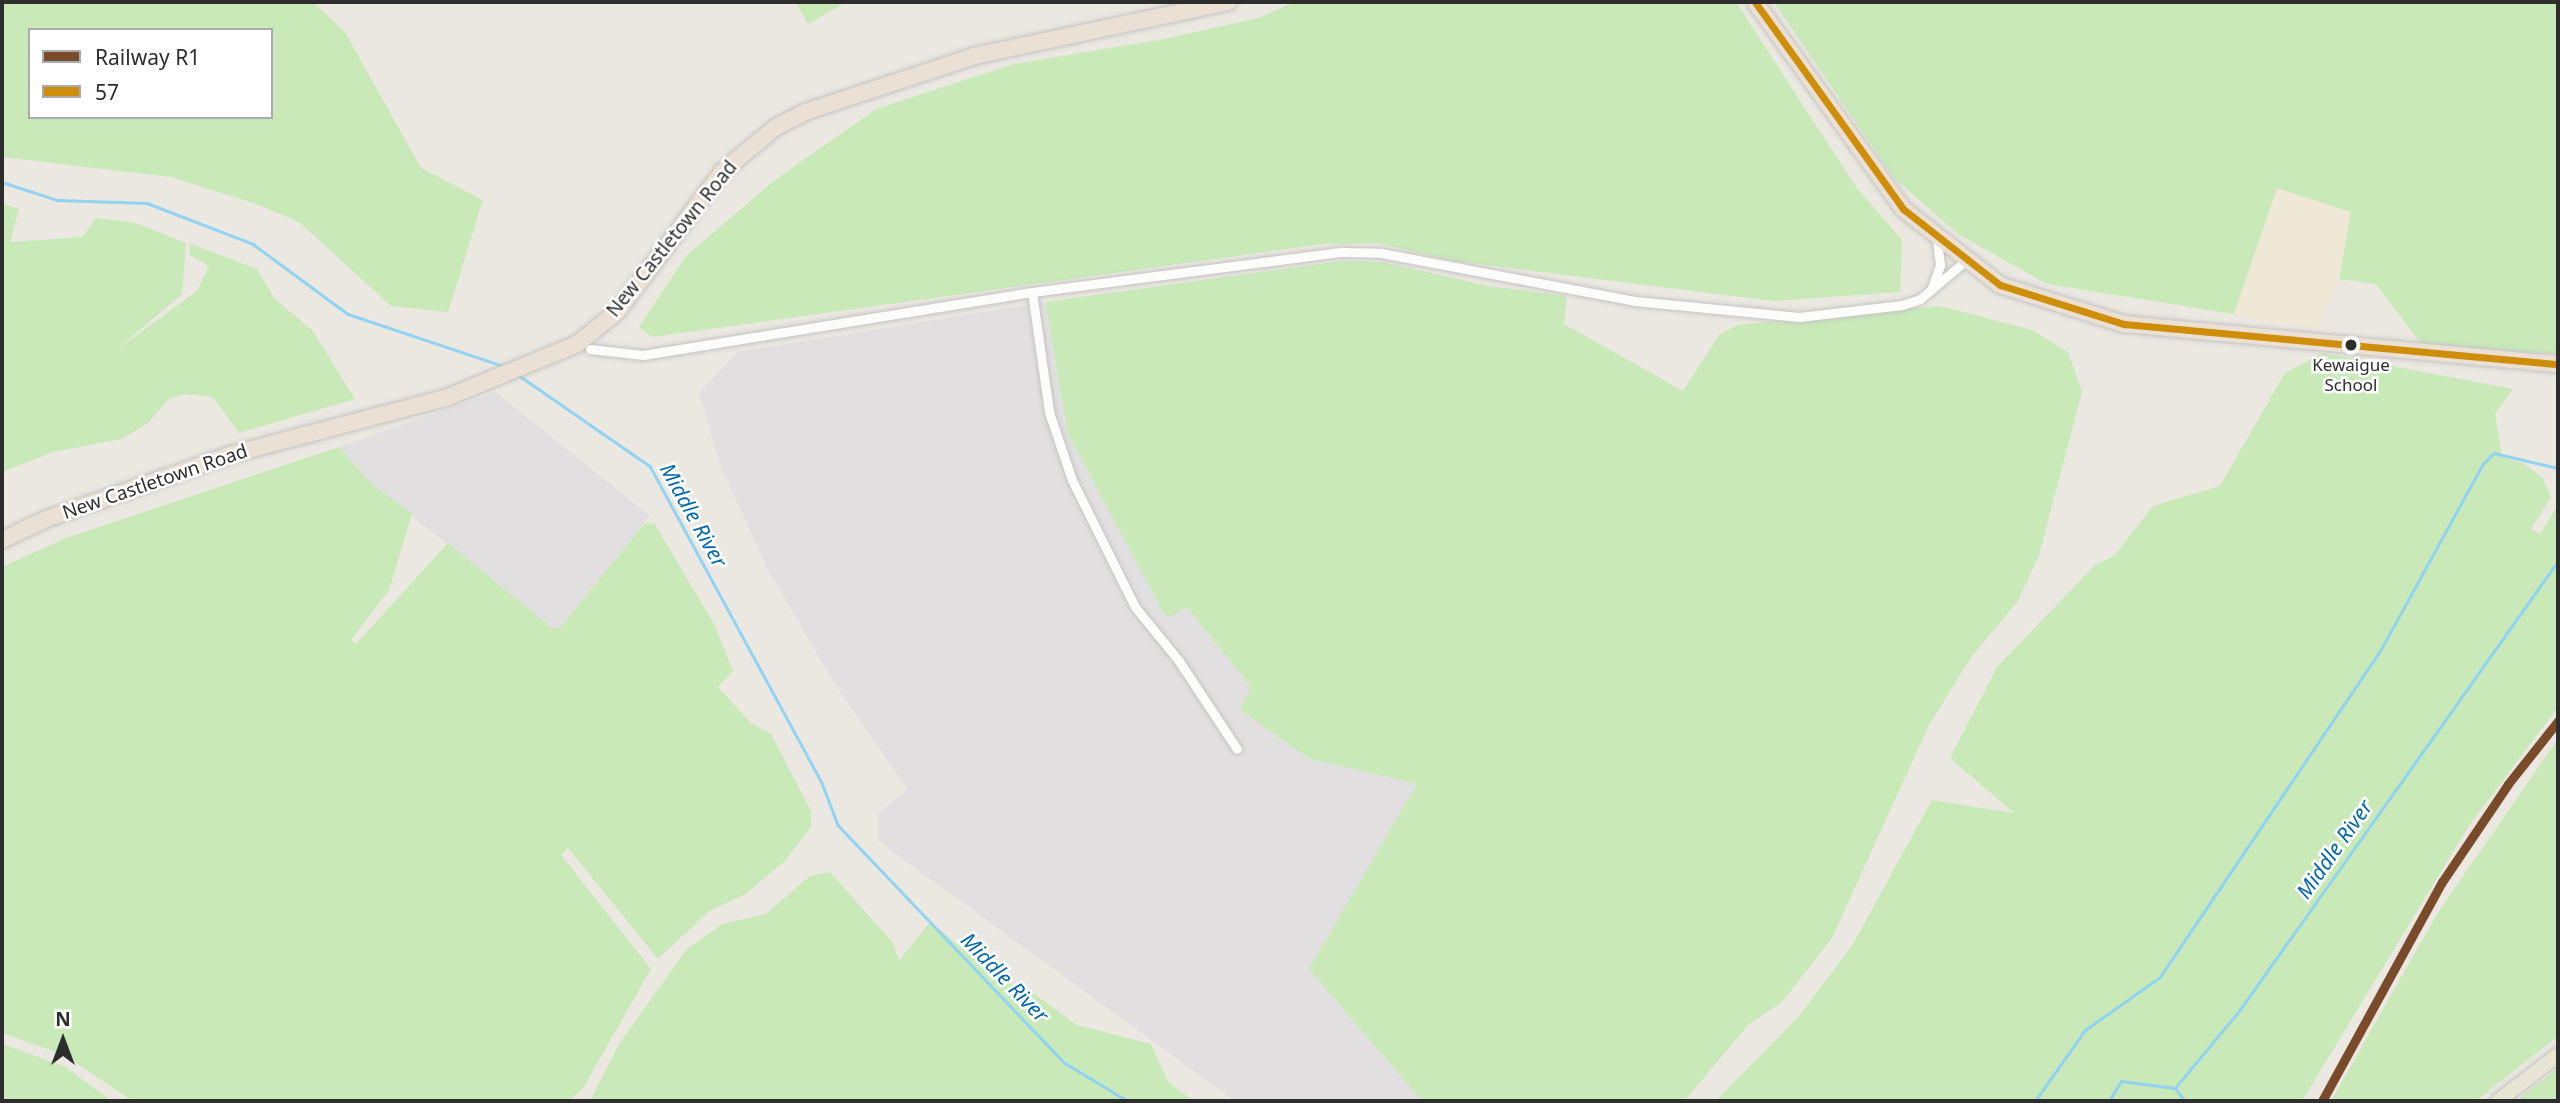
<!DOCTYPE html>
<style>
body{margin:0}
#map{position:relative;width:2560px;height:1103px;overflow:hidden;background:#ebe8e2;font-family:"Noto Sans",sans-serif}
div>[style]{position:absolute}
.industrial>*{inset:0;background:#e2dfe1}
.education>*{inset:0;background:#efe8d6}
.green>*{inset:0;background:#c9e9b9}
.stream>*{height:2.5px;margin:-1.25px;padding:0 1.25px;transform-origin:1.25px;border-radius:1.25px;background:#91d3f2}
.roads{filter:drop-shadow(0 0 2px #c4c4c3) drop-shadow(0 0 2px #c4c4c3)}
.street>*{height:9px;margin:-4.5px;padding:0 4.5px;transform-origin:4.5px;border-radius:4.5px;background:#fcfcfb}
.primary>*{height:14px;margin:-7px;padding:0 7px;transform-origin:7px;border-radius:7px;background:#e8e5d4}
.highway>*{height:16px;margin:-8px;padding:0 8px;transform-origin:8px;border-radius:8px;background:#eae0d4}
.bus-1>*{height:7px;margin:-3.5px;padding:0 3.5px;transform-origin:3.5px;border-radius:3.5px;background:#cf8e09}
.rail-1>*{height:9px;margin:-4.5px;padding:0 4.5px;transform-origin:4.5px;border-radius:4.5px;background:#7a4b2a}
.dots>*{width:19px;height:19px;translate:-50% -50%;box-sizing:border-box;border:4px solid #fff;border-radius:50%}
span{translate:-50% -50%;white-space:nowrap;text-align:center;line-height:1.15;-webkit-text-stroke:5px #fff;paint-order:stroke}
.bus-label{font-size:17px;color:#2d2d2d}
.street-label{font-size:19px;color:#2d2d2d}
.water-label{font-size:21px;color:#0267ac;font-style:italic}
.frame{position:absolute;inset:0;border:4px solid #2d2d2d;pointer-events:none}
.legend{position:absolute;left:28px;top:28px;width:245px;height:91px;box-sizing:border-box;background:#fff;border:2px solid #ababab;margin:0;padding:9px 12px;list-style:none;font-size:21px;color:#2d2d2d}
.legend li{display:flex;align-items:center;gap:14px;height:35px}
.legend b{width:35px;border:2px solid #ababab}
.north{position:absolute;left:28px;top:1005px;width:70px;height:70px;-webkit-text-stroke:5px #fff;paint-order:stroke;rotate:0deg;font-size:19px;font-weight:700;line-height:28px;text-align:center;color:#2d2d2d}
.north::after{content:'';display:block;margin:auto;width:24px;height:32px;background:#2d2d2d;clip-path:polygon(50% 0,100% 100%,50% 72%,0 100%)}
</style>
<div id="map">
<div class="industrial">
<i style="clip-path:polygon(1045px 302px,1068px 434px,1164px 614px,1170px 617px,1186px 606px,1308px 758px,1418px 784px,1309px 969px,1422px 1101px,1235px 1101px,878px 841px,878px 813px,908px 790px,834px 683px,768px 570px,721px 467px,699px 393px,737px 352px)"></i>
<i style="clip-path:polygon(496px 392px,650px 516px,560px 628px,552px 628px,372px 484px,339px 447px)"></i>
</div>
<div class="education">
<i style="clip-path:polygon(2276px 188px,2352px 212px,2339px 279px,2317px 330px,2234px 314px)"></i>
</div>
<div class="green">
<i style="clip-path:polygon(evenodd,2px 2px,313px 2px,345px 32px,421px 168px,483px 200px,448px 312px,391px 306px,299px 222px,259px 205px,171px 177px,2px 157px,2px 2px,30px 30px,271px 30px,271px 117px,30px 117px,30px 30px)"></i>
<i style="clip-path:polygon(796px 2px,847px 2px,808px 24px)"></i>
<i style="clip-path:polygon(1295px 2px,1736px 2px,1856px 187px,1902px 240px,1900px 292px,1773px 301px,1454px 261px,1377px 243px,1323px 244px,652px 337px,639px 327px,686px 256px,775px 180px,876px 109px,1014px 64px,1159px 40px,1258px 18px)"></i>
<i style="clip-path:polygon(1774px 2px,2558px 2px,2558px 354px,2422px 345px,2376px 284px,2339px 279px,2351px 212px,2277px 188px,2234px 314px,2047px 284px,1958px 234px,1893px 177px)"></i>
<i style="clip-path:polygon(2px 203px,19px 209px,10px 242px,82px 237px,96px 218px,136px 223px,186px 243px,182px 294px,115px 351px,197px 291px,209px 266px,190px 255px,189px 243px,257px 269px,275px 299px,312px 330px,355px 399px,239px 433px,213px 397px,185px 394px,170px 398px,147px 424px,121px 439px,53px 452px,2px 472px)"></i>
<i style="clip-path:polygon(1341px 261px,1383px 262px,1488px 286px,1567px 296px,1564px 324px,1683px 391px,1719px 335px,1737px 325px,1940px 306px,2032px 330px,2068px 352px,2082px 392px,2039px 555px,2018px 601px,1972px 656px,1929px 725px,1832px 938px,1782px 1002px,1749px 1024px,1684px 1101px,1422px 1101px,1309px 969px,1417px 784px,1308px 758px,1240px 710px,1251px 687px,1187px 607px,1170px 617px,1164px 614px,1068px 434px,1045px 302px)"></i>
<i style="clip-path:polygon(2323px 353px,2513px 389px,2495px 414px,2502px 457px,2523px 463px,2543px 478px,2551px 497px,2531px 529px,2540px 534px,2558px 505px,2558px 707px,2470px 824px,2302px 1101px,1716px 1101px,1800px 1015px,1853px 944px,1932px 800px,2014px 813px,1950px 758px,1997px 667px,2095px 565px,2115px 555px,2153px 506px,2220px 486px,2285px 373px)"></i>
<i style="clip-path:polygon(339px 447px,372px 484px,412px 514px,389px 590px,351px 640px,356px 644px,448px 543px,552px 628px,560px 628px,644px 524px,654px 523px,714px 624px,733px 671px,718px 687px,751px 723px,771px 734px,811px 811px,811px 827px,785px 861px,744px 895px,709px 911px,658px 959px,568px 848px,561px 855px,651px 969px,583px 1088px,569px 1101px,132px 1101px,66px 1056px,2px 1033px,2px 567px,66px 538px)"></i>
<i style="clip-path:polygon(2558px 739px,2558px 1036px,2476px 1101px,2331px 1101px,2437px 914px)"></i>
<i style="clip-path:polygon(830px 872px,893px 943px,899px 961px,930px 922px,1004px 982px,1026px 988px,1077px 1025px,1151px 1044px,1168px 1082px,1194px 1101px,590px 1101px,619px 1044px,686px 950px,722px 924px,766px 914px,810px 876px)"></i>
<i style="clip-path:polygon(2px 1044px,64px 1066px,112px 1101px,2px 1101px)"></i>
<i style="clip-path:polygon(2558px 1068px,2558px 1101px,2516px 1101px)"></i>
</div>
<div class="stream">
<i style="left:2px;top:182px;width:58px;rotate:18.1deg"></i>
<i style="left:57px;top:200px;width:90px;rotate:1.9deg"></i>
<i style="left:147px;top:203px;width:114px;rotate:21.1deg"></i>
<i style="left:253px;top:244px;width:118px;rotate:36.4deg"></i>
<i style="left:348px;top:314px;width:167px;rotate:18.5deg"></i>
<i style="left:517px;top:374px;width:162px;rotate:34.7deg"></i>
<i style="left:650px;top:466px;width:361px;rotate:61.5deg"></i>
<i style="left:822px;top:783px;width:45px;rotate:69.1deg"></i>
<i style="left:838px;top:825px;width:329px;rotate:46.4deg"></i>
<i style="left:1065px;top:1063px;width:74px;rotate:31.1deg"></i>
<i style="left:2175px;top:1088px;width:100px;rotate:-50.3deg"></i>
<i style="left:2239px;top:1011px;width:552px;rotate:-54.67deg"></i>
<i style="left:2175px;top:1088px;width:16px;rotate:52deg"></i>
<i style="left:2035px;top:1101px;width:87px;rotate:-54.8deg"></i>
<i style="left:2085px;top:1030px;width:92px;rotate:-35.2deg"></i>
<i style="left:2160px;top:977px;width:393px;rotate:-56deg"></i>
<i style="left:2380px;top:651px;width:213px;rotate:-61.2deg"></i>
<i style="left:2483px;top:464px;width:16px;rotate:-45deg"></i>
<i style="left:2494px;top:453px;width:66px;rotate:13.2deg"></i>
<i style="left:2109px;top:1101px;width:23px;rotate:-59deg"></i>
<i style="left:2121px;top:1081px;width:54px;rotate:7.4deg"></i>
</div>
<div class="roads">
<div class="street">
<i style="left:1931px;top:290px;width:27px;rotate:-70deg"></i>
<i style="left:1940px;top:265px;width:26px;rotate:-97deg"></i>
<i style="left:1032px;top:292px;width:121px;rotate:81.9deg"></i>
<i style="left:1049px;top:412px;width:72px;rotate:71.3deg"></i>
<i style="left:1072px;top:480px;width:142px;rotate:63.6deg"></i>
<i style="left:1135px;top:607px;width:70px;rotate:50.8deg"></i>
<i style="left:1179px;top:661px;width:105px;rotate:56.6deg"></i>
<i style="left:590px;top:349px;width:53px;rotate:6.5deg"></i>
<i style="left:643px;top:355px;width:394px;rotate:-9.2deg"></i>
<i style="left:1032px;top:292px;width:313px;rotate:-7.4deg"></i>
<i style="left:1342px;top:252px;width:39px;rotate:1deg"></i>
<i style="left:1381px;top:253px;width:258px;rotate:10.7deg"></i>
<i style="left:1635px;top:301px;width:165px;rotate:5.6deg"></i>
<i style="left:1799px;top:317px;width:104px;rotate:-6.6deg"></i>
<i style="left:1902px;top:305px;width:19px;rotate:-18deg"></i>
<i style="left:1920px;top:299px;width:57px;rotate:-40.1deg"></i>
</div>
<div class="primary">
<i style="left:2498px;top:1101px;width:76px;rotate:-37.5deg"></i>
</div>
<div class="highway">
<i style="left:1755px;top:2px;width:254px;rotate:54.4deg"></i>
<i style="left:1903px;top:209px;width:123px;rotate:38.1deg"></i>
<i style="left:2000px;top:285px;width:130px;rotate:17.5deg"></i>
<i style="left:2124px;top:324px;width:436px;rotate:5.3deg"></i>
<i style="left:2px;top:540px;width:49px;rotate:-25.5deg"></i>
<i style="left:46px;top:519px;width:198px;rotate:-19.2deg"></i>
<i style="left:233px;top:454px;width:222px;rotate:-14.8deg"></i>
<i style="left:448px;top:397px;width:139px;rotate:-22.3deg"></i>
<i style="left:577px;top:344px;width:51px;rotate:-38.7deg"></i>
<i style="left:617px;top:312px;width:175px;rotate:-53.1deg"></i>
<i style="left:722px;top:172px;width:70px;rotate:-39.8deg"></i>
<i style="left:776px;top:127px;width:33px;rotate:-27deg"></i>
<i style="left:805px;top:112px;width:178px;rotate:-18.3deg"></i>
<i style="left:974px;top:56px;width:261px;rotate:-12deg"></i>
</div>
</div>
<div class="bus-1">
<i style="left:1755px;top:2px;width:254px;rotate:54.4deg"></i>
<i style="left:1903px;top:209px;width:123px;rotate:38.1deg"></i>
<i style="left:2000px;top:285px;width:130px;rotate:17.5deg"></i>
<i style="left:2124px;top:324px;width:436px;rotate:5.3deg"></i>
</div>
<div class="rail-1">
<i style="left:2322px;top:1101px;width:250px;rotate:-61.3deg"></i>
<i style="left:2442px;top:882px;width:118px;rotate:-56deg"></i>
<i style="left:2508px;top:784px;width:80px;rotate:-51.6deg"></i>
</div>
<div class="dots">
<i style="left:2351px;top:345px;background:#2d2d2d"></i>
</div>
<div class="bus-label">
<span style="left:2351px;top:375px">Kewaigue<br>School</span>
</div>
<div class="street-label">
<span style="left:672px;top:239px;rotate:-51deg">New Castletown Road</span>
<span style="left:155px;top:482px;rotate:-19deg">New Castletown Road</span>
</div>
<div class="water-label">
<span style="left:694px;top:515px;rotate:61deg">Middle River</span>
<span style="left:2334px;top:849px;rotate:-55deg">Middle River</span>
<span style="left:1005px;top:977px;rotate:46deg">Middle River</span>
</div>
<div class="frame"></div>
<ul class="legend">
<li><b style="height:9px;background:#7a4b2a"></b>Railway R1</li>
<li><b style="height:9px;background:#cf8e09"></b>57</li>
</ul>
<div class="north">N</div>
</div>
